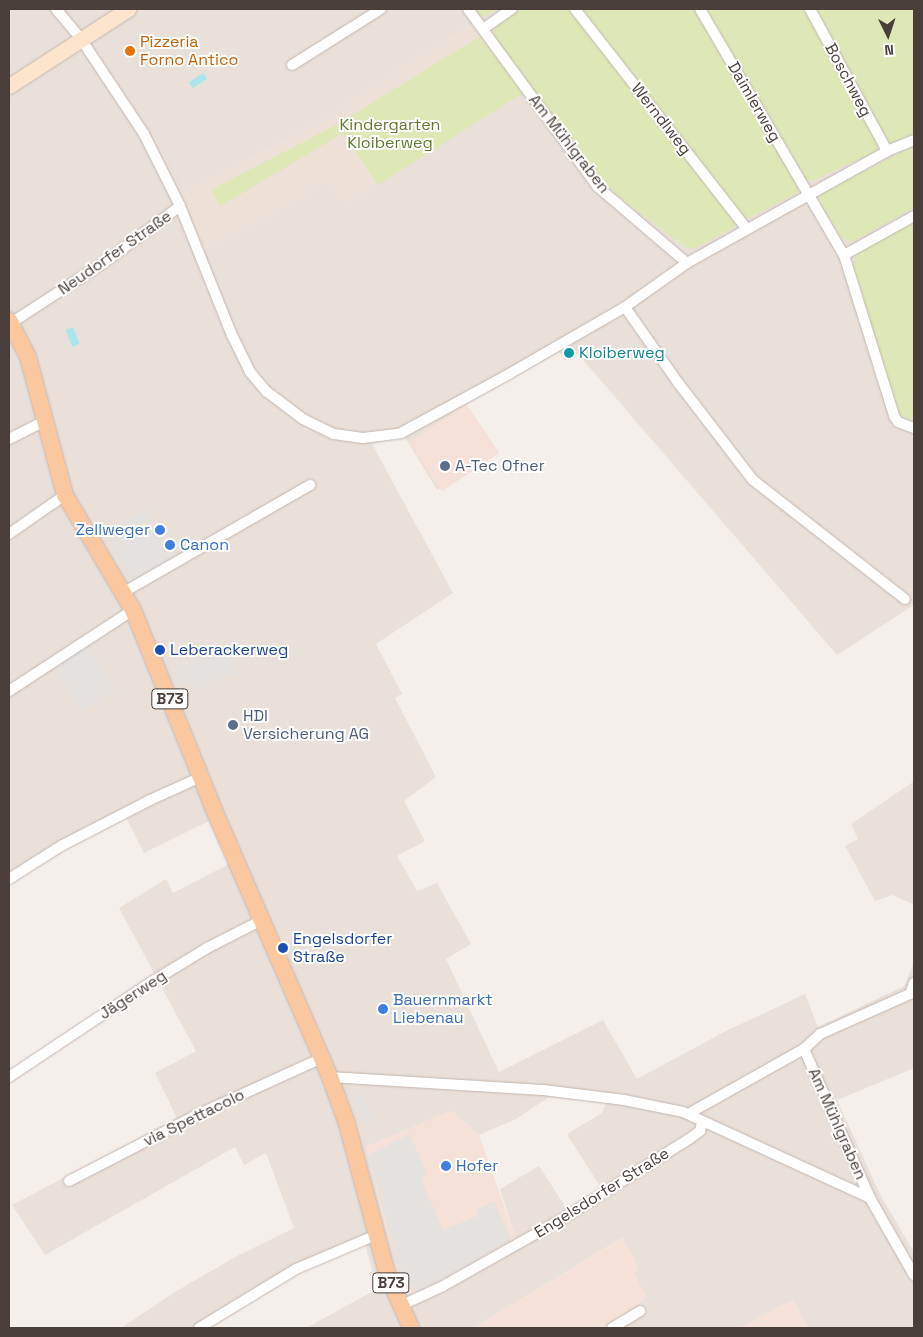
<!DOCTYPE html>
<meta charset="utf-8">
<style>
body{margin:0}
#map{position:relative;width:923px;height:1337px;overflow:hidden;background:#f5efeb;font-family:"Space Grotesk",sans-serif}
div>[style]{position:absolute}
.residential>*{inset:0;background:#e9e0d9}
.commercial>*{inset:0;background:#f5e1d8;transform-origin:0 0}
.education>*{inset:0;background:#ede0d6}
.green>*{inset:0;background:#dee7b6}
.parking>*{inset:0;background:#e4e1df;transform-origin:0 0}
.water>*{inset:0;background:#aae5ee;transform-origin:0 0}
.roads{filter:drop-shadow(0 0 1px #c3b7b1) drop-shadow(0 0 1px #c3b7b1)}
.street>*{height:10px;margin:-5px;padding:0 5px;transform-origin:5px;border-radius:5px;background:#fff}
.secondary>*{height:15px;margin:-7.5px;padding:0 7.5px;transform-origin:7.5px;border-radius:7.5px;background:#fde4cd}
.primary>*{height:16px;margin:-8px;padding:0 8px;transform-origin:8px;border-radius:8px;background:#fac79e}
.dots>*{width:14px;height:14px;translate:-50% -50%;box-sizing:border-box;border:2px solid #fff;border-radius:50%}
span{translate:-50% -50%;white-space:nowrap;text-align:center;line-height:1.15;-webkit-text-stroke:4px #fff;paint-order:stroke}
.shield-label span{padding:1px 4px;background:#fff;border:1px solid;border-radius:4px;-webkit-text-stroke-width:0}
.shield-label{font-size:15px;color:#493e39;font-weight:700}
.food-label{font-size:16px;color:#c56008}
.left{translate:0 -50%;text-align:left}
.street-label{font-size:16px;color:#493e39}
.park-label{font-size:16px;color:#5f792d}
.culture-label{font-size:16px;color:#0d838f}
.service-label{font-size:16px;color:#4e5e75}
.shop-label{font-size:16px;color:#366cbe}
.right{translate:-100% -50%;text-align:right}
.transit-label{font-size:16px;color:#164399}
.frame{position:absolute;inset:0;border:10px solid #493e39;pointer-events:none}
.north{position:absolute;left:863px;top:10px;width:50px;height:50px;-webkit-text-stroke:4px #fff;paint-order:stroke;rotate:176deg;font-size:14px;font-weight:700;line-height:20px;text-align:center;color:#493e39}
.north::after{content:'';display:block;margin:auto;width:18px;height:22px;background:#493e39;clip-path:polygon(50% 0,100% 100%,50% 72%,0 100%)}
</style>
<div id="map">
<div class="residential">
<i style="clip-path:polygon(evenodd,9px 9px,914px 9px,914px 605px,837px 655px,578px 354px,565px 360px,559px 352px,466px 404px,499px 453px,437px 490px,405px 437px,372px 444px,453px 593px,376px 644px,402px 694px,395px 698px,436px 777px,404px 801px,425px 841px,397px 856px,417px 891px,437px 883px,471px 944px,446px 959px,499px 1072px,603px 1020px,637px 1079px,726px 1031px,805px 994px,818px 1027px,904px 986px,914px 962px,914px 1068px,837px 1100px,881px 1196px,914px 1252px,914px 1328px,808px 1328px,793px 1300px,740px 1328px,605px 1328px,627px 1313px,633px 1273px,622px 1238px,474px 1328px,306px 1328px,377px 1289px,365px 1244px,296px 1269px,199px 1328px,121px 1328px,175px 1292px,235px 1257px,294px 1228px,266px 1153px,244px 1165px,235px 1147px,45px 1255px,12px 1205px,177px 1118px,155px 1073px,196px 1051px,119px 908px,166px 879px,173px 893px,229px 864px,209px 821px,144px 853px,126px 817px,63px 849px,9px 884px,9px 9px,471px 25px,479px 37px,347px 204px,329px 178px,202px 247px,182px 195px,329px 117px,471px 25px,9px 9px,549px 1097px,606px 1103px,602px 1113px,567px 1134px,601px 1188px,567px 1209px,539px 1166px,500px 1189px,516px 1240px,417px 1293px,387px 1231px,366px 1147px,451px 1111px,479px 1135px,516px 1119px,549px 1097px)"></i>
<i style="clip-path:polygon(913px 782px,914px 905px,893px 895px,875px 901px,845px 846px,858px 839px,851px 824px)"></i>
</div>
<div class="commercial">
<i style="left:466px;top:404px;width:59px;height:69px;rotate:56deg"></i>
<i style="clip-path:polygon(451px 1111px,479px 1135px,516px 1239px,412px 1296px,398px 1265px,387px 1231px,366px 1147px)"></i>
<i style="clip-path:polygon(623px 1238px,639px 1268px,634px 1273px,646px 1297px,636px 1307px,605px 1328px,474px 1328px)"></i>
<i style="clip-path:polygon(793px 1300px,808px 1328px,740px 1328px)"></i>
</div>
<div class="education">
<i style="clip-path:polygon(471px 25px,523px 93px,346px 204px,329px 178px,242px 232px,202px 247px,182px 195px,329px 117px)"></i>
</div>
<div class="green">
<i style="clip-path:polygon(473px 9px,498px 9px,486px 16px,478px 16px)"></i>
<i style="clip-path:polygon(522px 9px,569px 9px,737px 223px,735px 227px,696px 248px,686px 248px,602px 183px,493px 38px,495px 26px)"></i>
<i style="clip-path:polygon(580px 9px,697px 9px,800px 185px,797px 193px,750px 218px,743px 217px)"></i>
<i style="clip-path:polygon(706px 9px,806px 9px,878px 144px,876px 151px,813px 181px,806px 179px)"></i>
<i style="clip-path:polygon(815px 9px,914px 9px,914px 134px,892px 144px,885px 141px)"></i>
<i style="clip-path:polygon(479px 37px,523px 93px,378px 185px,343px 133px,221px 206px,211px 190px,338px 124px)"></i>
<i style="clip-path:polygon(914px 146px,914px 208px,852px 242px,842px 238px,821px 204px,820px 194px)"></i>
<i style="clip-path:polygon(914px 220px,914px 422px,898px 413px,853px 267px,857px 252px)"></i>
</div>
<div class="parking">
<i style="left:148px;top:509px;width:55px;height:48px;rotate:62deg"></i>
<i style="left:88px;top:646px;width:52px;height:39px;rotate:58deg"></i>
<i style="clip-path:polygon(227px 647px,238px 672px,197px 689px,193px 681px,182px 686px,175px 669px)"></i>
<i style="left:363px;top:1093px;width:32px;height:9px;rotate:70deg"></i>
<i style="clip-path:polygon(410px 1134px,427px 1175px,421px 1178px,443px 1230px,478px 1216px,476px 1210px,494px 1201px,512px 1240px,417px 1293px,398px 1265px,368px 1155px)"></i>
</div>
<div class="water">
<i style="left:203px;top:73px;width:7px;height:17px;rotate:56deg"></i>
<i style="left:73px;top:327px;width:18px;height:8px;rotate:68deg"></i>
</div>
<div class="roads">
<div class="street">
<i style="left:56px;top:9px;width:39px;rotate:50deg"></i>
<i style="left:81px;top:39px;width:114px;rotate:56.4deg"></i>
<i style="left:144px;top:134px;width:80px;rotate:63.4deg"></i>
<i style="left:180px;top:206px;width:137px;rotate:68.1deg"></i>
<i style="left:231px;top:333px;width:43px;rotate:64deg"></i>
<i style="left:250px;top:372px;width:25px;rotate:50deg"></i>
<i style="left:266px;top:391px;width:46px;rotate:37.1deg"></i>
<i style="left:303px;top:419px;width:34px;rotate:26deg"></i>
<i style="left:334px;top:434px;width:29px;rotate:8deg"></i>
<i style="left:363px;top:438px;width:38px;rotate:-7deg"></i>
<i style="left:401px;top:433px;width:123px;rotate:-28.6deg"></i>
<i style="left:509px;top:374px;width:134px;rotate:-30deg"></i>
<i style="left:625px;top:307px;width:76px;rotate:-35.4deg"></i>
<i style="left:687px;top:263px;width:229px;rotate:-29.2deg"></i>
<i style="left:887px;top:151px;width:29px;rotate:-22deg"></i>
<i style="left:468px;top:9px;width:220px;rotate:53.9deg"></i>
<i style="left:598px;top:187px;width:117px;rotate:40.5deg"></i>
<i style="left:575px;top:9px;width:279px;rotate:52deg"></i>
<i style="left:700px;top:9px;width:285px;rotate:59.7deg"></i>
<i style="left:844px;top:255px;width:169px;rotate:72.7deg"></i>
<i style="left:894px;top:416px;width:7px;rotate:56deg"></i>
<i style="left:898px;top:422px;width:17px;rotate:21deg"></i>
<i style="left:810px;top:9px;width:162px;rotate:61.5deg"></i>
<i style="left:483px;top:29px;width:35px;rotate:-35deg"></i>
<i style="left:292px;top:65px;width:105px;rotate:-32.2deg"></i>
<i style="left:844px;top:255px;width:80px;rotate:-29.1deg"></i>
<i style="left:625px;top:307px;width:94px;rotate:55deg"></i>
<i style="left:679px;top:384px;width:121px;rotate:52.4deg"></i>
<i style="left:753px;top:480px;width:193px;rotate:38.1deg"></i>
<i style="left:11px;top:323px;width:108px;rotate:-33deg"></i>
<i style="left:102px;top:264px;width:97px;rotate:-36.6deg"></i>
<i style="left:9px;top:439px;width:40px;rotate:-26.6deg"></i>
<i style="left:9px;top:534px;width:68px;rotate:-34.9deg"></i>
<i style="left:124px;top:592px;width:215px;rotate:-29.9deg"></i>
<i style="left:9px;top:691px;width:148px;rotate:-33.2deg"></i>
<i style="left:9px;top:879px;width:62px;rotate:-32.4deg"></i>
<i style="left:61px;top:846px;width:100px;rotate:-27.3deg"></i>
<i style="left:150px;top:800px;width:56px;rotate:-24.3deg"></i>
<i style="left:804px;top:1049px;width:163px;rotate:66.1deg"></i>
<i style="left:9px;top:1077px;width:173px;rotate:-33.7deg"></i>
<i style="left:153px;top:981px;width:63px;rotate:-31.4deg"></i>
<i style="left:207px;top:948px;width:62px;rotate:-27deg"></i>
<i style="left:330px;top:1077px;width:213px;rotate:3.5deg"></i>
<i style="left:543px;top:1090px;width:82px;rotate:7deg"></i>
<i style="left:624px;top:1100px;width:60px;rotate:11.5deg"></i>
<i style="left:683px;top:1112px;width:206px;rotate:24.7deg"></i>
<i style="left:870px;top:1198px;width:89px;rotate:60.3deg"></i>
<i style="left:688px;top:1114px;width:133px;rotate:-29.3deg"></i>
<i style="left:804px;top:1049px;width:22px;rotate:-43deg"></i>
<i style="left:820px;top:1034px;width:98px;rotate:-24deg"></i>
<i style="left:910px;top:994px;width:12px;rotate:-70deg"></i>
<i style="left:69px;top:1181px;width:146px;rotate:-27.3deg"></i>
<i style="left:199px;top:1114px;width:135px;rotate:-24.5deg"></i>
<i style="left:400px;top:1306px;width:47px;rotate:-24.9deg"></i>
<i style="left:443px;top:1286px;width:137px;rotate:-29.4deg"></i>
<i style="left:562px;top:1219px;width:150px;rotate:-32.2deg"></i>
<i style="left:689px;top:1139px;width:14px;rotate:-36deg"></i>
<i style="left:700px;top:1131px;width:9px;rotate:-77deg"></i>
<i style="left:199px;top:1328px;width:114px;rotate:-31.3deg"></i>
<i style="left:296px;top:1269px;width:87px;rotate:-23deg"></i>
<i style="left:612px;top:1328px;width:33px;rotate:-31deg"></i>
</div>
<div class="secondary">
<i style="left:9px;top:86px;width:142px;rotate:-32.9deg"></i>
</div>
<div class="primary">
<i style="left:9px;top:320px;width:42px;rotate:62.8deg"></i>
<i style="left:28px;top:357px;width:143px;rotate:75deg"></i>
<i style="left:65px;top:495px;width:134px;rotate:59.4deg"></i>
<i style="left:133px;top:610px;width:231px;rotate:67.9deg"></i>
<i style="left:220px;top:824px;width:276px;rotate:66.5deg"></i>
<i style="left:330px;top:1077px;width:50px;rotate:70.1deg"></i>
<i style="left:347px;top:1124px;width:154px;rotate:75deg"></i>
<i style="left:387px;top:1273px;width:60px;rotate:66.4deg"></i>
</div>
</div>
<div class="dots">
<i style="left:130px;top:51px;background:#e8710a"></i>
<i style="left:569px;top:353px;background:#0f9aa8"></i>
<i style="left:445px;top:466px;background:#5c6f8a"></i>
<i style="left:160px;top:530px;background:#3f7fe0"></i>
<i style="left:170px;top:545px;background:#3f7fe0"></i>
<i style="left:160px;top:650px;background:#1a4fb4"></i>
<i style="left:233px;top:725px;background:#5c6f8a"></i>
<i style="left:283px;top:948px;background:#1a4fb4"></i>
<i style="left:383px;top:1009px;background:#3f7fe0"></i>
<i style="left:446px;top:1166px;background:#3f7fe0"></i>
</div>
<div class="shield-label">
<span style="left:170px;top:699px">B73</span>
<span style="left:391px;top:1283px">B73</span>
</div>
<div class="food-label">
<span class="left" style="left:140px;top:51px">Pizzeria<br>Forno Antico</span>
</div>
<div class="street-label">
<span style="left:848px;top:80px;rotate:62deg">Boschweg</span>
<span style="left:754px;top:102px;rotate:60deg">Daimlerweg</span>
<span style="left:661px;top:119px;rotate:52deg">Werndlweg</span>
<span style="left:569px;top:144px;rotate:52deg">Am Mühlgraben</span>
<span style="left:115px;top:253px;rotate:-35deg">Neudorfer Straße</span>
<span style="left:133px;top:995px;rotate:-33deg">Jägerweg</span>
<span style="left:194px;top:1118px;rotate:-26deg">via Spettacolo</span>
<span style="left:837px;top:1124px;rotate:66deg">Am Mühlgraben</span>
<span style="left:602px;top:1193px;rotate:-32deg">Engelsdorfer Straße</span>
</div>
<div class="park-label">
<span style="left:390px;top:134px">Kindergarten<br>Kloiberweg</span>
</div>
<div class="culture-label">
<span class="left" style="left:579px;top:353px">Kloiberweg</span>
</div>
<div class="service-label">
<span class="left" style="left:455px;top:466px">A-Tec Ofner</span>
<span class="left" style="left:243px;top:725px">HDI<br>Versicherung AG</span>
</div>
<div class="shop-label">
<span class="right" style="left:150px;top:530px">Zellweger</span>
<span class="left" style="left:180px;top:545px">Canon</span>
<span class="left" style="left:393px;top:1009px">Bauernmarkt<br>Liebenau</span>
<span class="left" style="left:456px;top:1166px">Hofer</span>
</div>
<div class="transit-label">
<span class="left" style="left:170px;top:650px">Leberackerweg</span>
<span class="left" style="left:293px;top:948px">Engelsdorfer<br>Straße</span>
</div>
<div class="frame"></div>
<div class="north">N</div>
</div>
